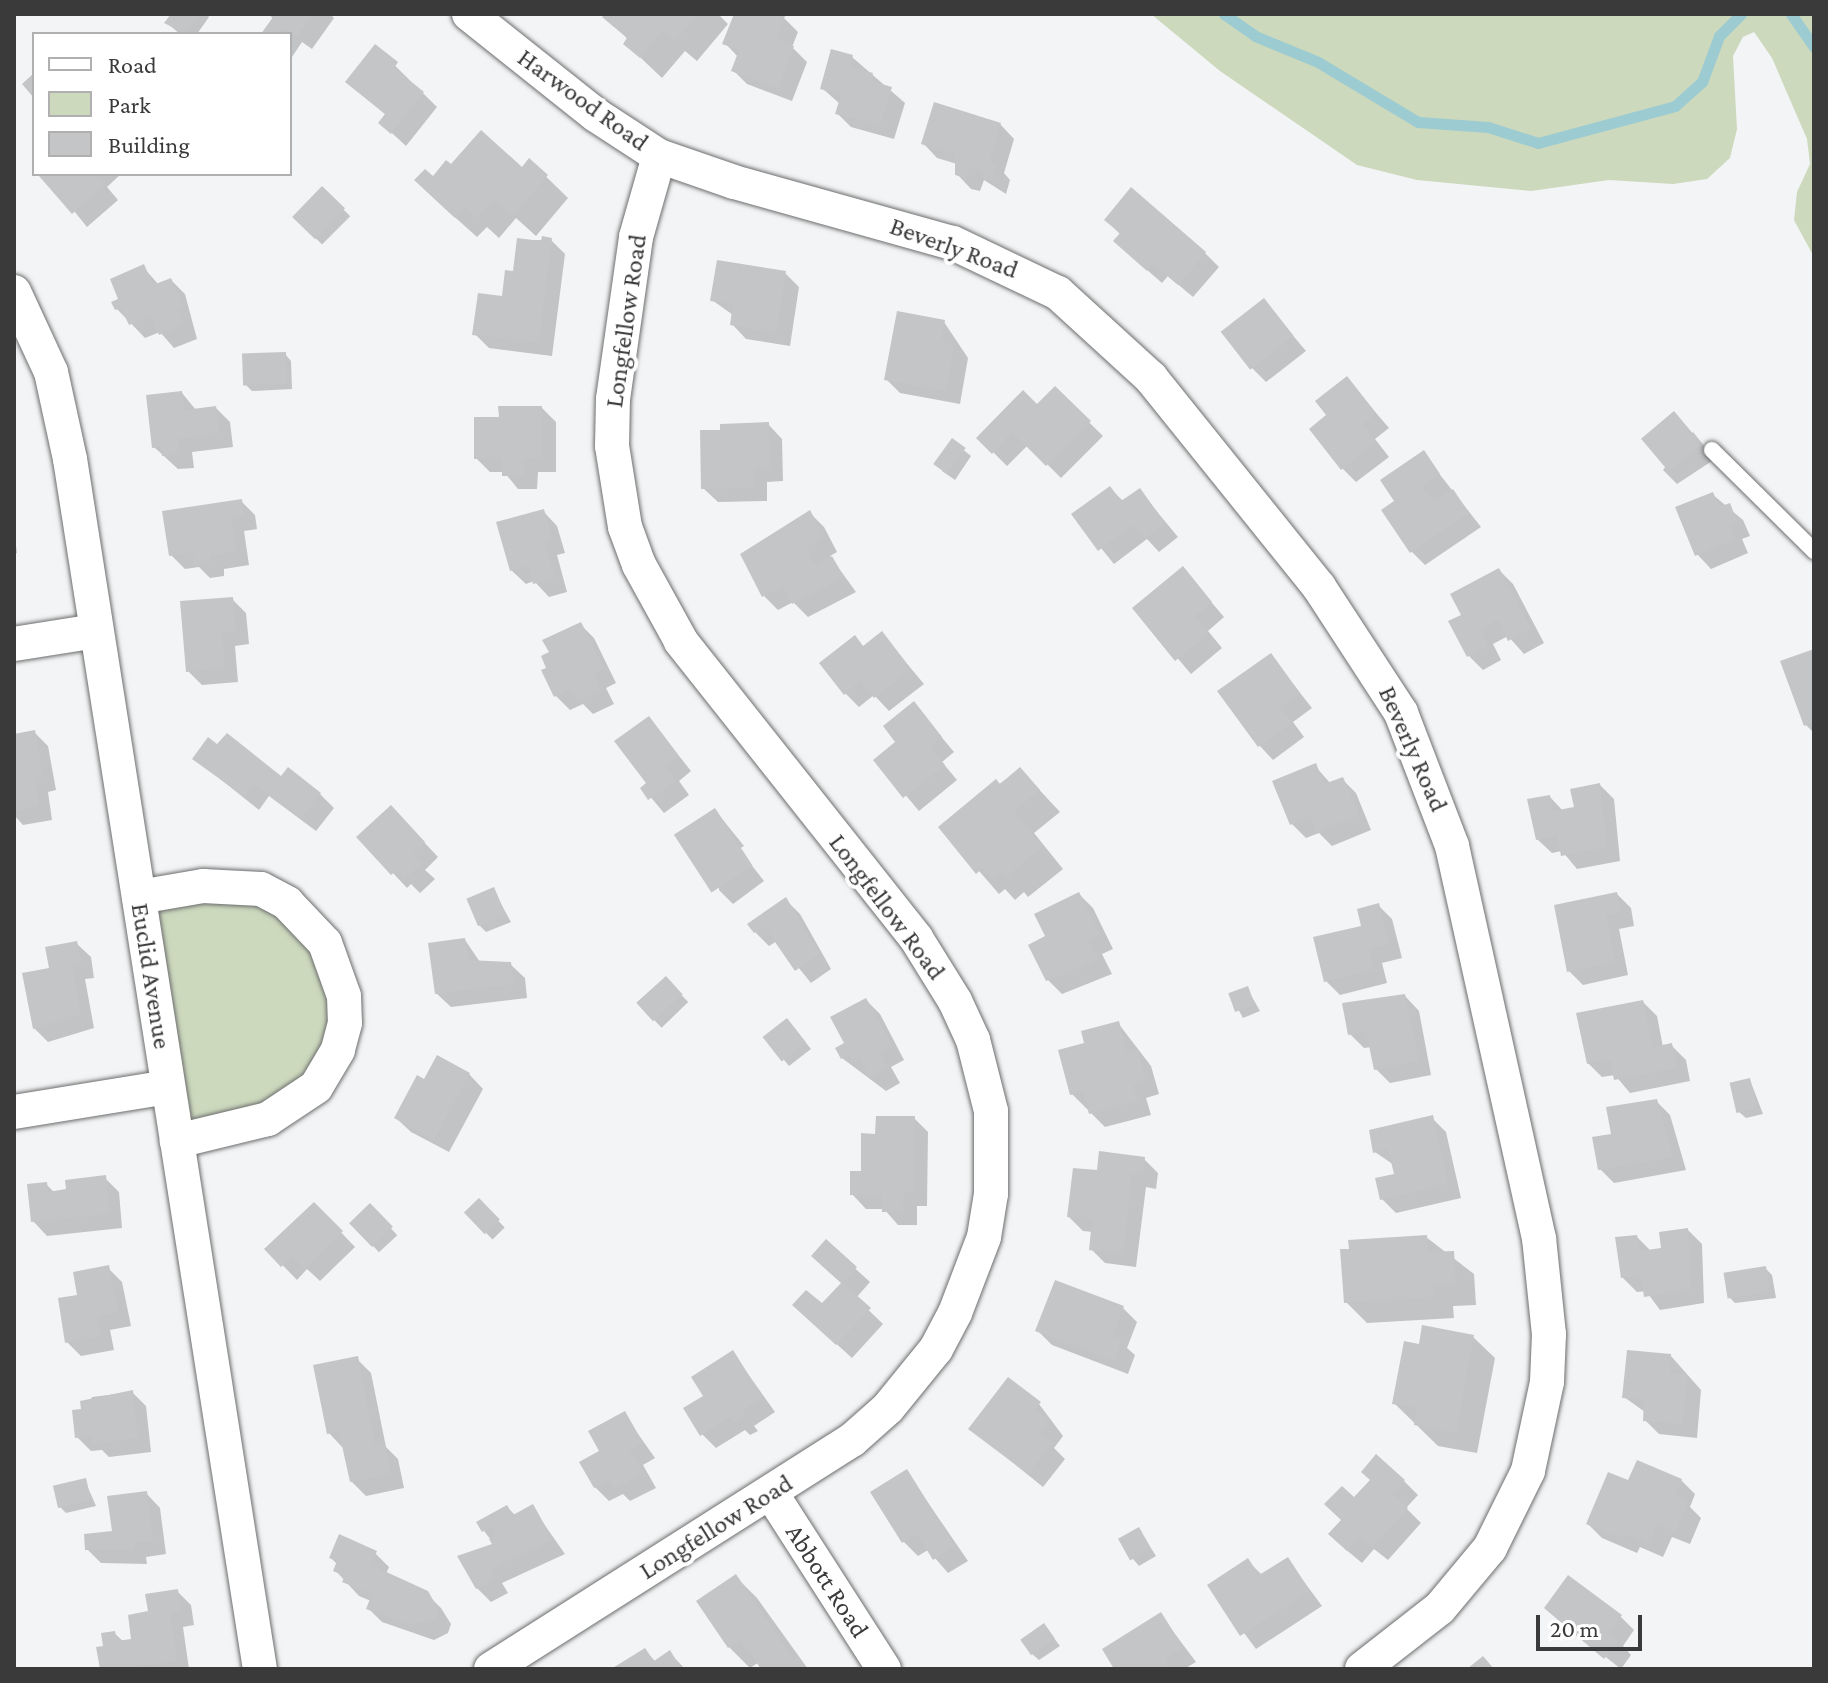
<!DOCTYPE html>
<style>
body{margin:0}
#map{position:relative;width:1828px;height:1683px;overflow:hidden;background:#f3f4f5;font-family:"Crimson Pro",serif}
div>[style]{position:absolute}
.green>*{inset:0;background:#ccd9bd}
.shadow>*{inset:0;background:#0003;transform-origin:0 0}
.stream>*{height:11px;margin:-5.5px;padding:0 5.5px;transform-origin:5.5px;border-radius:5.5px;background:#9ccbd2}
.building>*{inset:0;background:#c4c5c6;transform-origin:0 0}
.roads{filter:drop-shadow(0 0 2px #6d6e6f) drop-shadow(0 0 2px #6d6e6f)}
.service>*{height:16px;margin:-8px;padding:0 8px;transform-origin:8px;border-radius:8px;background:#fff}
.minor>*{height:34px;margin:-17px;padding:0 17px;transform-origin:17px;border-radius:17px;background:#fff}
span{translate:-50% -50%;white-space:nowrap;text-align:center;line-height:1.15;-webkit-text-stroke:8px #fff;paint-order:stroke}
.street-label{font-size:26px;color:#3a3a3b}
.frame{position:absolute;inset:0;border:16px solid #3a3a3b;pointer-events:none}
.legend{position:absolute;left:32px;top:32px;width:260px;height:144px;box-sizing:border-box;background:#fff;border:2px solid #b0b0b1;margin:0;padding:10px 14px;list-style:none;font-size:24px;color:#3a3a3b}
.legend li{display:flex;align-items:center;gap:16px;height:40px}
.legend b{width:40px;border:2px solid #b0b0b1}
.scale{position:absolute;left:1536px;top:1615px;width:106px;height:36px;box-sizing:border-box;border:4px solid #3a3a3b;border-top:0;padding-left:10px;font-size:24px;line-height:28px;white-space:nowrap;color:#3a3a3b;-webkit-text-stroke:6px #fff;paint-order:stroke}
</style>
<div id="map">
<div class="green">
<i style="clip-path:polygon(1151px 14px,1814px 14px,1814px 257px,1794px 220px,1797px 192px,1810px 164px,1807px 139px,1772px 58px,1754px 32px,1743px 37px,1733px 56px,1737px 129px,1730px 158px,1707px 179px,1673px 184px,1609px 180px,1531px 191px,1417px 180px,1357px 165px,1220px 71px)"></i>
<i style="clip-path:polygon(139px 897px,287px 903px,344px 996px,316px 1087px,177px 1141px)"></i>
</div>
<div class="shadow">
<i style="clip-path:polygon(173px 14px,207px 14px,209px 17px,197px 34px,180px 34px,167px 23px)"></i>
<i style="clip-path:polygon(268px 14px,330px 14px,334px 18px,312px 49px,302px 42px,292px 57px,290px 34px,264px 33px,274px 19px)"></i>
<i style="clip-path:polygon(608px 14px,718px 14px,728px 24px,697px 61px,685px 51px,662px 78px,625px 43px,628px 40px)"></i>
<i style="clip-path:polygon(736px 14px,784px 18px,798px 32px,792px 47px,807px 62px,792px 101px,747px 84px,733px 70px,738px 57px,725px 43px)"></i>
<i style="clip-path:polygon(375px 46px,437px 107px,406px 146px,380px 122px,386px 115px,347px 82px)"></i>
<i style="clip-path:polygon(852px 57px,905px 103px,894px 139px,851px 127px,837px 113px,840px 104px,822px 88px)"></i>
<i style="clip-path:polygon(1000px 124px,1014px 139px,1004px 173px,1010px 180px,1006px 194px,984px 180px,980px 191px,971px 189px,957px 174px,957px 164px,937px 158px,923px 143px)"></i>
<i style="clip-path:polygon(530px 161px,568px 198px,536px 236px,516px 218px,499px 238px,487px 227px,477px 237px,438px 202px,433px 178px,451px 167px,523px 169px)"></i>
<i style="clip-path:polygon(44px 174px,121px 174px,107px 187px,118px 200px,87px 227px)"></i>
<i style="left:322px;top:188px;width:40px;height:40px;rotate:45deg"></i>
<i style="clip-path:polygon(1106px 220px,1205px 253px,1219px 267px,1193px 297px,1168px 276px,1162px 283px,1130px 255px,1121px 235px)"></i>
<i style="clip-path:polygon(519px 240px,551px 240px,565px 254px,552px 356px,489px 348px,475px 334px,504px 298px,515px 273px)"></i>
<i style="clip-path:polygon(143px 267px,159px 285px,171px 280px,185px 294px,197px 339px,174px 348px,160px 332px,145px 338px,117px 309px)"></i>
<i style="clip-path:polygon(785px 273px,799px 287px,790px 346px,746px 339px,732px 324px,733px 315px,712px 300px)"></i>
<i style="clip-path:polygon(1264px 301px,1306px 351px,1266px 382px,1252px 368px)"></i>
<i style="clip-path:polygon(944px 322px,968px 358px,960px 404px,900px 393px,886px 379px)"></i>
<i style="clip-path:polygon(285px 354px,291px 361px,292px 389px,252px 391px,245px 384px)"></i>
<i style="clip-path:polygon(1347px 379px,1389px 428px,1375px 439px,1389px 457px,1356px 482px,1342px 468px,1329px 416px)"></i>
<i style="clip-path:polygon(1055px 389px,1103px 436px,1061px 478px,1028px 445px,1007px 466px,979px 438px,1037px 407px)"></i>
<i style="clip-path:polygon(182px 393px,196px 410px,216px 408px,230px 422px,233px 447px,192px 452px,194px 468px,178px 469px,154px 447px)"></i>
<i style="clip-path:polygon(542px 408px,556px 422px,556px 472px,538px 472px,537px 489px,518px 489px,504px 472px,490px 472px,476px 458px,501px 419px)"></i>
<i style="clip-path:polygon(768px 424px,782px 439px,783px 481px,767px 482px,767px 501px,718px 502px,703px 488px)"></i>
<i style="clip-path:polygon(1693px 432px,1715px 459px,1677px 484px,1663px 470px)"></i>
<i style="clip-path:polygon(952px 441px,971px 456px,955px 480px,942px 471px)"></i>
<i style="clip-path:polygon(1423px 453px,1481px 527px,1425px 565px,1411px 551px,1397px 501px)"></i>
<i style="clip-path:polygon(1110px 488px,1124px 502px,1139px 490px,1178px 537px,1159px 552px,1147px 539px,1114px 564px,1074px 515px)"></i>
<i style="clip-path:polygon(1712px 494px,1743px 520px,1750px 536px,1742px 539px,1748px 553px,1711px 569px,1697px 554px)"></i>
<i style="clip-path:polygon(241px 501px,255px 515px,257px 529px,244px 531px,249px 565px,224px 569px,224px 576px,210px 578px,199px 567px,185px 569px,171px 555px)"></i>
<i style="clip-path:polygon(543px 511px,557px 526px,565px 553px,557px 555px,567px 592px,549px 597px,534px 581px,526px 584px,511px 570px)"></i>
<i style="clip-path:polygon(810px 513px,824px 527px,837px 552px,830px 556px,856px 592px,808px 617px,793px 602px,778px 610px,764px 596px)"></i>
<i style="clip-path:polygon(14px 531px,17px 553px,14px 554px)"></i>
<i style="clip-path:polygon(1183px 569px,1224px 617px,1208px 631px,1222px 648px,1191px 674px,1135px 608px)"></i>
<i style="clip-path:polygon(1499px 570px,1513px 584px,1544px 643px,1524px 654px,1508px 636px,1493px 644px,1501px 660px,1483px 670px,1469px 656px,1464px 616px)"></i>
<i style="clip-path:polygon(232px 599px,246px 613px,249px 644px,235px 646px,238px 682px,202px 685px,188px 671px)"></i>
<i style="clip-path:polygon(580px 624px,594px 638px,616px 683px,606px 688px,614px 704px,593px 714px,583px 704px,570px 710px,556px 696px,549px 669px,551px 653px)"></i>
<i style="clip-path:polygon(882px 634px,924px 684px,889px 711px,874px 695px,859px 707px,845px 693px,864px 647px)"></i>
<i style="clip-path:polygon(1814px 651px,1814px 733px,1806px 725px)"></i>
<i style="clip-path:polygon(1270px 655px,1312px 708px,1293px 722px,1304px 737px,1273px 760px,1260px 746px)"></i>
<i style="clip-path:polygon(914px 704px,954px 752px,942px 762px,957px 780px,919px 811px,876px 760px,898px 742px)"></i>
<i style="clip-path:polygon(649px 718px,691px 771px,679px 781px,689px 795px,664px 813px,643px 788px,649px 784px)"></i>
<i style="clip-path:polygon(34px 732px,48px 746px,56px 790px,48px 792px,52px 820px,23px 825px,14px 815px,14px 736px)"></i>
<i style="clip-path:polygon(195px 759px,281px 779px,320px 794px,334px 808px,316px 831px,269px 796px,259px 810px)"></i>
<i style="clip-path:polygon(1315px 766px,1331px 784px,1342px 779px,1356px 793px,1371px 830px,1332px 846px,1319px 833px,1306px 838px,1292px 824px)"></i>
<i style="clip-path:polygon(1020px 769px,1060px 812px,1034px 833px,1063px 869px,1028px 897px,1024px 892px,1015px 900px,1005px 889px,999px 894px,941px 827px)"></i>
<i style="clip-path:polygon(1600px 785px,1614px 799px,1620px 861px,1577px 869px,1562px 851px,1552px 853px,1537px 839px,1550px 797px,1563px 811px,1576px 808px)"></i>
<i style="clip-path:polygon(715px 810px,744px 846px,739px 849px,764px 881px,733px 904px,719px 890px)"></i>
<i style="clip-path:polygon(405px 822px,438px 857px,425px 870px,435px 879px,420px 893px,411px 884px,407px 888px,359px 837px)"></i>
<i style="clip-path:polygon(493px 889px,511px 922px,486px 932px,480px 926px)"></i>
<i style="clip-path:polygon(1079px 894px,1093px 908px,1113px 949px,1102px 954px,1112px 974px,1062px 994px,1048px 980px,1047px 937px)"></i>
<i style="clip-path:polygon(1617px 894px,1631px 908px,1634px 926px,1619px 929px,1628px 975px,1583px 985px,1569px 971px)"></i>
<i style="clip-path:polygon(786px 900px,800px 914px,831px 969px,811px 983px,777px 941px,769px 946px,755px 932px)"></i>
<i style="clip-path:polygon(1378px 905px,1392px 919px,1402px 958px,1382px 963px,1387px 983px,1340px 995px,1326px 981px)"></i>
<i style="clip-path:polygon(465px 940px,480px 962px,510px 964px,525px 978px,527px 998px,451px 1007px,436px 993px)"></i>
<i style="clip-path:polygon(76px 943px,91px 957px,94px 978px,85px 979px,94px 1028px,48px 1042px,34px 1028px,51px 969px)"></i>
<i style="left:666px;top:979px;width:32px;height:37px;rotate:46deg"></i>
<i style="clip-path:polygon(1247px 988px,1260px 1011px,1243px 1018px,1230px 994px)"></i>
<i style="clip-path:polygon(1405px 996px,1419px 1011px,1431px 1075px,1390px 1083px,1376px 1069px,1371px 1047px,1364px 1048px,1350px 1034px)"></i>
<i style="clip-path:polygon(866px 1000px,880px 1014px,904px 1060px,891px 1067px,900px 1083px,886px 1091px,842px 1058px)"></i>
<i style="clip-path:polygon(1643px 1002px,1657px 1016px,1663px 1047px,1672px 1046px,1686px 1060px,1690px 1081px,1630px 1093px,1615px 1075px,1602px 1077px,1588px 1063px)"></i>
<i style="clip-path:polygon(1118px 1023px,1151px 1066px,1159px 1094px,1146px 1098px,1151px 1115px,1105px 1127px,1072px 1094px,1086px 1044px)"></i>
<i style="clip-path:polygon(793px 1027px,811px 1049px,789px 1066px,765px 1037px)"></i>
<i style="clip-path:polygon(469px 1074px,483px 1089px,449px 1152px,411px 1132px,396px 1118px,425px 1082px)"></i>
<i style="clip-path:polygon(1750px 1080px,1763px 1114px,1746px 1118px,1739px 1112px)"></i>
<i style="clip-path:polygon(1656px 1101px,1670px 1115px,1686px 1170px,1614px 1183px,1600px 1169px,1613px 1136px)"></i>
<i style="clip-path:polygon(914px 1118px,928px 1132px,927px 1206px,917px 1206px,917px 1225px,898px 1225px,884px 1209px,866px 1209px,852px 1194px,877px 1136px)"></i>
<i style="clip-path:polygon(1432px 1118px,1446px 1132px,1461px 1198px,1396px 1213px,1382px 1199px,1396px 1176px,1394px 1165px,1375px 1152px)"></i>
<i style="clip-path:polygon(1144px 1159px,1158px 1173px,1156px 1189px,1146px 1187px,1136px 1267px,1105px 1263px,1091px 1249px,1093px 1232px,1083px 1231px,1069px 1217px,1099px 1172px)"></i>
<i style="clip-path:polygon(105px 1178px,119px 1192px,122px 1228px,47px 1236px,33px 1221px,46px 1184px,55px 1193px)"></i>
<i style="left:479px;top:1201px;width:37px;height:17px;rotate:46deg"></i>
<i style="clip-path:polygon(314px 1204px,355px 1247px,320px 1281px,307px 1269px,297px 1280px,267px 1249px)"></i>
<i style="left:370px;top:1206px;width:40px;height:25px;rotate:47deg"></i>
<i style="clip-path:polygon(1688px 1230px,1702px 1244px,1704px 1303px,1660px 1310px,1646px 1291px,1637px 1292px,1623px 1278px,1637px 1237px,1651px 1251px,1664px 1249px)"></i>
<i style="clip-path:polygon(1426px 1237px,1474px 1274px,1476px 1305px,1453px 1306px,1454px 1318px,1367px 1323px,1346px 1302px)"></i>
<i style="clip-path:polygon(826px 1242px,870px 1282px,856px 1298px,883px 1324px,852px 1358px,809px 1319px,843px 1283px)"></i>
<i style="clip-path:polygon(108px 1268px,122px 1282px,131px 1326px,110px 1330px,114px 1350px,81px 1356px,67px 1342px,79px 1297px)"></i>
<i style="clip-path:polygon(1766px 1269px,1772px 1275px,1776px 1298px,1735px 1303px,1729px 1297px)"></i>
<i style="clip-path:polygon(1123px 1308px,1137px 1322px,1127px 1348px,1135px 1355px,1128px 1374px,1052px 1345px,1038px 1331px)"></i>
<i style="clip-path:polygon(1473px 1337px,1495px 1358px,1477px 1453px,1438px 1446px,1394px 1403px,1420px 1346px)"></i>
<i style="clip-path:polygon(733px 1353px,775px 1412px,754px 1426px,758px 1431px,750px 1435px,745px 1430px,716px 1448px,702px 1434px)"></i>
<i style="clip-path:polygon(1671px 1356px,1701px 1390px,1697px 1438px,1659px 1434px,1645px 1420px,1645px 1412px,1624px 1397px)"></i>
<i style="clip-path:polygon(357px 1359px,371px 1373px,386px 1447px,398px 1459px,404px 1488px,366px 1496px,351px 1481px,343px 1448px,329px 1433px)"></i>
<i style="clip-path:polygon(132px 1392px,146px 1406px,151px 1452px,109px 1457px,102px 1450px,91px 1451px,77px 1437px,92px 1397px)"></i>
<i style="clip-path:polygon(1039px 1404px,1063px 1436px,1054px 1448px,1065px 1459px,1043px 1487px,971px 1429px)"></i>
<i style="clip-path:polygon(624px 1414px,655px 1458px,643px 1465px,656px 1488px,630px 1501px,623px 1494px,609px 1501px,595px 1487px,602px 1452px)"></i>
<i style="clip-path:polygon(907px 1472px,968px 1561px,948px 1573px,928px 1550px,918px 1556px,904px 1542px,873px 1492px)"></i>
<i style="clip-path:polygon(1681px 1480px,1695px 1494px,1690px 1507px,1701px 1518px,1690px 1544px,1672px 1537px,1663px 1557px,1640px 1547px,1637px 1553px,1602px 1538px,1588px 1524px,1629px 1483px)"></i>
<i style="clip-path:polygon(85px 1481px,96px 1506px,66px 1513px,59px 1506px)"></i>
<i style="clip-path:polygon(1404px 1481px,1418px 1495px,1406px 1508px,1421px 1523px,1388px 1560px,1374px 1549px,1362px 1563px,1344px 1548px,1343px 1520px)"></i>
<i style="clip-path:polygon(146px 1493px,160px 1508px,166px 1554px,146px 1557px,147px 1564px,101px 1563px,87px 1549px,114px 1533px)"></i>
<i style="clip-path:polygon(507px 1507px,516px 1516px,532px 1507px,565px 1554px,502px 1583px,508px 1593px,491px 1602px,477px 1588px,495px 1545px,484px 1531px)"></i>
<i style="clip-path:polygon(1139px 1529px,1156px 1556px,1139px 1566px,1133px 1559px)"></i>
<i style="clip-path:polygon(375px 1553px,389px 1567px,386px 1574px,426px 1593px,441px 1608px,451px 1624px,448px 1633px,434px 1640px,382px 1622px,368px 1608px,371px 1601px,359px 1596px,335px 1570px,337px 1564px,331px 1558px)"></i>
<i style="clip-path:polygon(1288px 1560px,1322px 1606px,1256px 1649px,1209px 1586px,1248px 1561px,1263px 1576px)"></i>
<i style="clip-path:polygon(736px 1577px,757px 1598px,808px 1669px,764px 1669px,759px 1662px,750px 1668px,729px 1647px)"></i>
<i style="clip-path:polygon(177px 1591px,191px 1605px,194px 1625px,183px 1627px,189px 1669px,102px 1669px,99px 1649px,106px 1648px,114px 1633px,124px 1642px,134px 1640px)"></i>
<i style="clip-path:polygon(1160px 1614px,1196px 1662px,1184px 1669px,1117px 1669px)"></i>
<i style="clip-path:polygon(1620px 1616px,1634px 1630px,1623px 1646px,1631px 1655px,1621px 1669px,1561px 1622px)"></i>
<i style="clip-path:polygon(1044px 1625px,1060px 1646px,1039px 1660px,1032px 1654px)"></i>
<i style="clip-path:polygon(645px 1651px,656px 1662px,670px 1653px,685px 1669px,615px 1669px)"></i>
</div>
<div class="stream">
<i style="left:1224px;top:14px;width:38px;rotate:35deg"></i>
<i style="left:1255px;top:36px;width:68px;rotate:22.4deg"></i>
<i style="left:1318px;top:62px;width:117px;rotate:31deg"></i>
<i style="left:1418px;top:122px;width:70px;rotate:4.1deg"></i>
<i style="left:1488px;top:127px;width:52px;rotate:17.7deg"></i>
<i style="left:1538px;top:143px;width:142px;rotate:-15.1deg"></i>
<i style="left:1675px;top:106px;width:36px;rotate:-42deg"></i>
<i style="left:1702px;top:82px;width:49px;rotate:-69.7deg"></i>
<i style="left:1719px;top:36px;width:31px;rotate:-45deg"></i>
<i style="left:1791px;top:14px;width:40px;rotate:55.1deg"></i>
</div>
<div class="building">
<i style="clip-path:polygon(171px 14px,200px 14px,186px 34px,164px 23px)"></i>
<i style="clip-path:polygon(269px 14px,313px 14px,297px 37px,287px 30px,261px 34px,273px 17px)"></i>
<i style="clip-path:polygon(605px 14px,698px 14px,675px 41px,662px 31px,640px 58px,623px 44px,627px 38px,602px 17px)"></i>
<i style="clip-path:polygon(734px 14px,785px 16px,776px 39px,794px 46px,778px 89px,731px 71px,739px 50px,722px 44px)"></i>
<i style="clip-path:polygon(375px 44px,398px 62px,394px 68px,424px 92px,391px 134px,378px 123px,385px 114px,345px 82px)"></i>
<i style="clip-path:polygon(831px 49px,853px 55px,850px 67px,873px 73px,871px 81px,892px 87px,880px 126px,835px 114px,841px 95px,820px 89px)"></i>
<i style="clip-path:polygon(34px 73px,34px 98px,22px 84px)"></i>
<i style="clip-path:polygon(934px 102px,1001px 123px,989px 161px,997px 164px,992px 181px,983px 178px,984px 172px,970px 167px,966px 178px,955px 175px,955px 155px,921px 144px)"></i>
<i style="clip-path:polygon(481px 130px,522px 167px,529px 158px,548px 175px,513px 216px,493px 199px,477px 218px,465px 207px,455px 218px,414px 180px,425px 169px,433px 176px,446px 160px,451px 164px)"></i>
<i style="clip-path:polygon(96px 174px,105px 185px,72px 214px,39px 176px)"></i>
<i style="left:322px;top:186px;width:32px;height:43px;rotate:44deg"></i>
<i style="clip-path:polygon(1131px 187px,1206px 252px,1178px 285px,1153px 264px,1147px 271px,1113px 241px,1120px 233px,1104px 220px)"></i>
<i style="clip-path:polygon(542px 236px,552px 238px,539px 343px,472px 335px,478px 293px,502px 296px,505px 270px,513px 271px,517px 238px,541px 241px)"></i>
<i style="clip-path:polygon(717px 260px,786px 271px,776px 333px,730px 325px,733px 304px,710px 301px)"></i>
<i style="clip-path:polygon(144px 264px,153px 285px,171px 278px,183px 306px,177px 308px,184px 324px,159px 335px,151px 316px,129px 325px,121px 308px,115px 310px,111px 302px,118px 299px,110px 279px)"></i>
<i style="left:1264px;top:298px;width:48px;height:55px;rotate:52deg"></i>
<i style="clip-path:polygon(897px 311px,945px 320px,941px 340px,955px 342px,946px 391px,884px 380px)"></i>
<i style="left:286px;top:352px;width:32px;height:44px;rotate:88deg"></i>
<i style="clip-path:polygon(1347px 376px,1376px 413px,1363px 424px,1376px 442px,1341px 470px,1309px 429px,1326px 415px,1315px 401px)"></i>
<i style="clip-path:polygon(1055px 386px,1091px 421px,1046px 466px,1012px 432px,992px 454px,976px 438px,1023px 390px,1037px 404px)"></i>
<i style="clip-path:polygon(182px 391px,185px 410px,216px 406px,220px 434px,179px 439px,180px 454px,162px 456px,161px 447px,152px 448px,146px 395px)"></i>
<i style="clip-path:polygon(498px 406px,542px 406px,542px 458px,524px 458px,524px 476px,502px 476px,502px 459px,474px 459px,474px 417px,499px 417px)"></i>
<i style="left:1674px;top:411px;width:43px;height:43px;rotate:50deg"></i>
<i style="clip-path:polygon(769px 422px,770px 468px,754px 468px,754px 488px,701px 489px,700px 430px,720px 430px,720px 424px)"></i>
<i style="left:952px;top:438px;width:17px;height:32px;rotate:36deg"></i>
<i style="clip-path:polygon(1424px 450px,1440px 474px,1422px 486px,1434px 502px,1453px 489px,1469px 513px,1410px 553px,1381px 510px,1394px 501px,1380px 480px)"></i>
<i style="clip-path:polygon(1110px 486px,1121px 501px,1140px 488px,1165px 523px,1144px 539px,1133px 525px,1098px 551px,1071px 514px)"></i>
<i style="clip-path:polygon(1713px 492px,1719px 507px,1730px 503px,1737px 521px,1729px 525px,1735px 539px,1695px 556px,1675px 507px)"></i>
<i style="clip-path:polygon(242px 499px,244px 516px,231px 518px,236px 551px,210px 555px,211px 562px,194px 565px,192px 552px,169px 556px,162px 511px)"></i>
<i style="clip-path:polygon(544px 509px,552px 539px,544px 542px,555px 578px,533px 584px,528px 566px,510px 571px,496px 522px)"></i>
<i style="clip-path:polygon(810px 510px,824px 537px,806px 547px,815px 565px,832px 556px,844px 577px,792px 604px,783px 586px,762px 597px,740px 554px)"></i>
<i style="clip-path:polygon(1183px 566px,1212px 602px,1195px 616px,1209px 633px,1175px 661px,1132px 608px)"></i>
<i style="clip-path:polygon(1499px 568px,1531px 629px,1508px 641px,1498px 620px,1480px 630px,1489px 646px,1467px 657px,1448px 621px,1461px 615px,1450px 594px)"></i>
<i style="clip-path:polygon(233px 597px,236px 631px,222px 632px,225px 668px,186px 672px,180px 601px)"></i>
<i style="clip-path:polygon(581px 622px,604px 668px,594px 674px,601px 690px,577px 701px,571px 689px,554px 697px,541px 670px,546px 668px,541px 656px,549px 652px,542px 640px)"></i>
<i style="clip-path:polygon(882px 631px,911px 669px,874px 698px,860px 681px,844px 695px,819px 663px,855px 635px,863px 646px)"></i>
<i style="clip-path:polygon(1814px 649px,1814px 722px,1804px 726px,1780px 661px)"></i>
<i style="clip-path:polygon(1271px 653px,1300px 693px,1281px 707px,1292px 723px,1258px 747px,1217px 691px)"></i>
<i style="clip-path:polygon(914px 701px,942px 737px,930px 747px,945px 765px,903px 798px,873px 760px,895px 742px,883px 726px)"></i>
<i style="clip-path:polygon(649px 716px,679px 756px,666px 766px,677px 780px,648px 800px,640px 788px,646px 783px,614px 741px)"></i>
<i style="clip-path:polygon(35px 730px,43px 777px,35px 778px,39px 806px,14px 811px,14px 734px)"></i>
<i style="clip-path:polygon(227px 733px,281px 776px,288px 767px,321px 793px,301px 819px,254px 784px,245px 797px,192px 759px,208px 737px,217px 744px)"></i>
<i style="clip-path:polygon(1316px 763px,1324px 784px,1343px 777px,1359px 815px,1317px 833px,1310px 817px,1290px 825px,1272px 781px)"></i>
<i style="clip-path:polygon(1020px 767px,1040px 790px,1014px 811px,1043px 846px,1006px 877px,1002px 872px,992px 880px,983px 868px,976px 874px,938px 827px,996px 779px,1000px 784px)"></i>
<i style="clip-path:polygon(1600px 783px,1607px 847px,1561px 856px,1557px 836px,1536px 840px,1527px 799px,1550px 795px,1553px 811px,1574px 807px,1570px 789px)"></i>
<i style="clip-path:polygon(391px 805px,425px 842px,413px 854px,422px 863px,404px 880px,396px 871px,391px 875px,356px 837px)"></i>
<i style="left:715px;top:808px;width:69px;height:49px;rotate:57deg"></i>
<i style="left:494px;top:887px;width:30px;height:30px;rotate:67deg"></i>
<i style="clip-path:polygon(1079px 892px,1100px 934px,1089px 940px,1099px 960px,1046px 981px,1028px 945px,1045px 936px,1034px 914px)"></i>
<i style="clip-path:polygon(1617px 892px,1621px 912px,1606px 915px,1615px 962px,1567px 972px,1554px 905px)"></i>
<i style="clip-path:polygon(786px 897px,819px 954px,795px 971px,764px 926px,754px 933px,747px 924px)"></i>
<i style="clip-path:polygon(1379px 903px,1389px 944px,1369px 949px,1374px 969px,1324px 982px,1313px 937px,1361px 926px,1357px 909px)"></i>
<i style="clip-path:polygon(465px 938px,468px 960px,511px 962px,514px 984px,435px 994px,428px 943px)"></i>
<i style="clip-path:polygon(77px 941px,82px 964px,72px 966px,81px 1014px,33px 1029px,22px 973px,49px 968px,45px 947px)"></i>
<i style="left:666px;top:976px;width:25px;height:40px;rotate:48deg"></i>
<i style="left:1248px;top:986px;width:20px;height:21px;rotate:70deg"></i>
<i style="clip-path:polygon(1405px 994px,1419px 1061px,1374px 1070px,1366px 1031px,1348px 1035px,1342px 1003px)"></i>
<i style="clip-path:polygon(866px 998px,892px 1045px,879px 1052px,887px 1068px,870px 1078px,860px 1060px,853px 1063px,849px 1055px,841px 1059px,835px 1048px,844px 1043px,830px 1017px)"></i>
<i style="clip-path:polygon(1643px 1000px,1653px 1047px,1672px 1043px,1677px 1068px,1614px 1080px,1610px 1060px,1587px 1064px,1576px 1013px)"></i>
<i style="left:787px;top:1018px;width:31px;height:31px;rotate:52deg"></i>
<i style="clip-path:polygon(1119px 1021px,1127px 1052px,1138px 1050px,1146px 1080px,1133px 1084px,1138px 1101px,1089px 1114px,1083px 1092px,1070px 1095px,1058px 1050px,1084px 1043px,1081px 1031px)"></i>
<i style="clip-path:polygon(437px 1055px,470px 1073px,434px 1140px,394px 1118px,417px 1075px,424px 1079px)"></i>
<i style="left:1750px;top:1078px;width:31px;height:21px;rotate:77deg"></i>
<i style="clip-path:polygon(1657px 1099px,1673px 1157px,1598px 1170px,1592px 1137px,1611px 1134px,1606px 1107px)"></i>
<i style="clip-path:polygon(1433px 1115px,1448px 1184px,1380px 1200px,1375px 1178px,1394px 1174px,1388px 1149px,1373px 1153px,1369px 1130px)"></i>
<i style="clip-path:polygon(876px 1116px,915px 1116px,913px 1193px,904px 1192px,903px 1212px,882px 1212px,882px 1196px,850px 1195px,850px 1171px,861px 1171px,861px 1133px,875px 1134px)"></i>
<i style="clip-path:polygon(1099px 1151px,1145px 1157px,1143px 1175px,1132px 1174px,1123px 1254px,1089px 1250px,1092px 1220px,1067px 1217px,1073px 1168px,1097px 1170px)"></i>
<i style="clip-path:polygon(106px 1175px,109px 1214px,31px 1222px,27px 1184px,47px 1182px,48px 1192px,66px 1189px,65px 1180px)"></i>
<i style="left:479px;top:1198px;width:30px;height:21px;rotate:46deg"></i>
<i style="clip-path:polygon(314px 1202px,343px 1231px,305px 1269px,292px 1256px,281px 1267px,264px 1249px)"></i>
<i style="left:370px;top:1203px;width:33px;height:29px;rotate:46deg"></i>
<i style="clip-path:polygon(1688px 1228px,1691px 1290px,1644px 1297px,1641px 1276px,1621px 1278px,1615px 1237px,1637px 1235px,1640px 1251px,1661px 1248px,1659px 1232px)"></i>
<i style="clip-path:polygon(1427px 1235px,1428px 1252px,1454px 1251px,1456px 1284px,1433px 1285px,1433px 1297px,1344px 1303px,1340px 1249px,1349px 1249px,1348px 1240px)"></i>
<i style="clip-path:polygon(826px 1239px,857px 1267px,843px 1283px,871px 1308px,836px 1345px,792px 1305px,806px 1290px,822px 1303px,841px 1283px,811px 1256px)"></i>
<i style="clip-path:polygon(109px 1265px,118px 1312px,97px 1316px,101px 1336px,65px 1343px,58px 1298px,77px 1295px,73px 1272px)"></i>
<i style="left:1766px;top:1266px;width:26px;height:43px;rotate:81deg"></i>
<i style="clip-path:polygon(1055px 1280px,1124px 1306px,1113px 1336px,1122px 1339px,1114px 1361px,1035px 1331px)"></i>
<i style="clip-path:polygon(1422px 1325px,1474px 1335px,1456px 1433px,1414px 1425px,1417px 1408px,1392px 1404px,1404px 1341px,1419px 1344px)"></i>
<i style="clip-path:polygon(733px 1350px,763px 1398px,742px 1411px,745px 1416px,734px 1423px,731px 1416px,700px 1436px,683px 1408px,703px 1396px,691px 1377px)"></i>
<i style="clip-path:polygon(1627px 1350px,1671px 1354px,1670px 1373px,1687px 1374px,1683px 1424px,1643px 1421px,1644px 1400px,1622px 1398px)"></i>
<i style="clip-path:polygon(358px 1356px,375px 1444px,384px 1442px,391px 1474px,350px 1482px,339px 1432px,327px 1434px,313px 1365px)"></i>
<i style="clip-path:polygon(1008px 1377px,1041px 1402px,1035px 1409px,1050px 1421px,1040px 1434px,1052px 1443px,1028px 1474px,968px 1429px)"></i>
<i style="clip-path:polygon(133px 1390px,138px 1438px,93px 1444px,92px 1436px,75px 1438px,72px 1410px,81px 1409px,80px 1401px)"></i>
<i style="clip-path:polygon(625px 1411px,643px 1443px,630px 1450px,643px 1473px,614px 1489px,610px 1480px,594px 1488px,579px 1462px,599px 1451px,588px 1431px)"></i>
<i style="clip-path:polygon(1376px 1454px,1405px 1480px,1393px 1494px,1408px 1508px,1372px 1548px,1359px 1536px,1347px 1551px,1328px 1534px,1341px 1520px,1324px 1504px,1342px 1486px,1354px 1497px,1370px 1480px,1361px 1472px)"></i>
<i style="clip-path:polygon(1637px 1460px,1682px 1479px,1675px 1496px,1688px 1502px,1676px 1532px,1658px 1524px,1649px 1544px,1626px 1534px,1623px 1540px,1586px 1524px,1608px 1472px,1628px 1480px)"></i>
<i style="clip-path:polygon(907px 1469px,955px 1546px,933px 1560px,917px 1534px,902px 1543px,870px 1492px)"></i>
<i style="left:86px;top:1478px;width:23px;height:34px;rotate:77deg"></i>
<i style="clip-path:polygon(147px 1491px,153px 1541px,133px 1543px,134px 1550px,85px 1550px,84px 1534px,112px 1531px,107px 1496px)"></i>
<i style="clip-path:polygon(533px 1504px,553px 1540px,490px 1569px,495px 1578px,476px 1589px,457px 1556px,492px 1544px,489px 1539px,496px 1535px,491px 1527px,482px 1532px,476px 1522px,507px 1505px,513px 1515px)"></i>
<i style="left:1139px;top:1527px;width:25px;height:24px;rotate:61deg"></i>
<i style="clip-path:polygon(339px 1534px,377px 1551px,371px 1565px,428px 1591px,438px 1609px,435px 1619px,410px 1625px,366px 1609px,372px 1594px,342px 1582px,345px 1576px,333px 1571px,337px 1561px,329px 1558px)"></i>
<i style="clip-path:polygon(1288px 1557px,1310px 1591px,1240px 1636px,1207px 1585px,1248px 1558px,1259px 1575px)"></i>
<i style="clip-path:polygon(736px 1574px,793px 1659px,798px 1656px,807px 1669px,761px 1669px,740px 1640px,728px 1648px,696px 1601px)"></i>
<i style="clip-path:polygon(1568px 1575px,1622px 1615px,1609px 1633px,1619px 1640px,1604px 1659px,1544px 1608px)"></i>
<i style="clip-path:polygon(178px 1589px,181px 1611px,170px 1613px,177px 1662px,100px 1669px,96px 1647px,103px 1646px,101px 1633px,115px 1631px,117px 1641px,131px 1639px,128px 1615px,148px 1611px,145px 1594px)"></i>
<i style="clip-path:polygon(1161px 1612px,1183px 1647px,1165px 1659px,1171px 1669px,1114px 1669px,1102px 1649px)"></i>
<i style="left:1044px;top:1623px;width:19px;height:29px;rotate:55deg"></i>
<i style="clip-path:polygon(645px 1648px,654px 1661px,670px 1650px,680px 1667px,611px 1669px)"></i>
<i style="clip-path:polygon(1483px 1656px,1494px 1669px,1467px 1669px)"></i>
</div>
<div class="roads">
<div class="service">
<i style="left:1712px;top:450px;width:144px;rotate:44.7deg"></i>
</div>
<div class="minor">
<i style="left:469px;top:14px;width:162px;rotate:38.5deg"></i>
<i style="left:596px;top:115px;width:75px;rotate:33.1deg"></i>
<i style="left:659px;top:156px;width:79px;rotate:19.1deg"></i>
<i style="left:734px;top:182px;width:227px;rotate:15.6deg"></i>
<i style="left:953px;top:243px;width:116px;rotate:25.5deg"></i>
<i style="left:1058px;top:293px;width:126px;rotate:42.4deg"></i>
<i style="left:1151px;top:378px;width:268px;rotate:51.2deg"></i>
<i style="left:1319px;top:587px;width:150px;rotate:56.9deg"></i>
<i style="left:1401px;top:713px;width:142px;rotate:69deg"></i>
<i style="left:1452px;top:846px;width:402px;rotate:77.5deg"></i>
<i style="left:1539px;top:1238px;width:97px;rotate:84.1deg"></i>
<i style="left:1549px;top:1334px;width:48px;rotate:92.4deg"></i>
<i style="left:1547px;top:1382px;width:91px;rotate:102.1deg"></i>
<i style="left:1528px;top:1471px;width:86px;rotate:116.3deg"></i>
<i style="left:1490px;top:1548px;width:78px;rotate:129.8deg"></i>
<i style="left:1440px;top:1608px;width:99px;rotate:142deg"></i>
<i style="left:14px;top:292px;width:88px;rotate:65.2deg"></i>
<i style="left:51px;top:372px;width:89px;rotate:77.7deg"></i>
<i style="left:70px;top:459px;width:1225px;rotate:81.08deg"></i>
<i style="left:14px;top:644px;width:83px;rotate:-9deg"></i>
<i style="left:139px;top:897px;width:65px;rotate:-9.8deg"></i>
<i style="left:203px;top:886px;width:58px;rotate:3deg"></i>
<i style="left:261px;top:889px;width:30px;rotate:28deg"></i>
<i style="left:287px;top:903px;width:55px;rotate:46.5deg"></i>
<i style="left:325px;top:943px;width:56px;rotate:70.3deg"></i>
<i style="left:344px;top:996px;width:27px;rotate:88deg"></i>
<i style="left:345px;top:1023px;width:28px;rotate:105deg"></i>
<i style="left:338px;top:1050px;width:43px;rotate:120.7deg"></i>
<i style="left:316px;top:1087px;width:58px;rotate:146.3deg"></i>
<i style="left:268px;top:1119px;width:94px;rotate:166.4deg"></i>
<i style="left:14px;top:1112px;width:156px;rotate:-9.2deg"></i>
<i style="left:771px;top:1493px;width:209px;rotate:57.3deg"></i>
<i style="left:491px;top:1669px;width:428px;rotate:-32.4deg"></i>
<i style="left:852px;top:1440px;width:48px;rotate:-41.6deg"></i>
<i style="left:888px;top:1408px;width:76px;rotate:-50.9deg"></i>
<i style="left:936px;top:1349px;width:41px;rotate:-62.2deg"></i>
<i style="left:955px;top:1313px;width:81px;rotate:-69.1deg"></i>
<i style="left:984px;top:1237px;width:44px;rotate:-80.8deg"></i>
<i style="left:991px;top:1194px;width:83px;rotate:-90deg"></i>
<i style="left:991px;top:1111px;width:73px;rotate:-104.2deg"></i>
<i style="left:973px;top:1040px;width:43px;rotate:-114.8deg"></i>
<i style="left:955px;top:1001px;width:74px;rotate:-121.8deg"></i>
<i style="left:916px;top:938px;width:379px;rotate:-128.4deg"></i>
<i style="left:681px;top:641px;width:87px;rotate:-118.9deg"></i>
<i style="left:639px;top:565px;width:40px;rotate:-110.2deg"></i>
<i style="left:625px;top:527px;width:82px;rotate:-99.1deg"></i>
<i style="left:612px;top:446px;width:47px;rotate:-88.8deg"></i>
<i style="left:613px;top:399px;width:164px;rotate:-81.9deg"></i>
<i style="left:636px;top:237px;width:84px;rotate:-74.1deg"></i>
</div>
</div>
<div class="street-label">
<span style="left:583px;top:100px;rotate:36deg">Harwood Road</span>
<span style="left:954px;top:248px;rotate:20deg">Beverly Road</span>
<span style="left:626px;top:321px;rotate:-82deg">Longfellow Road</span>
<span style="left:1413px;top:749px;rotate:66deg">Beverly Road</span>
<span style="left:887px;top:907px;rotate:53deg">Longfellow Road</span>
<span style="left:151px;top:976px;rotate:81deg">Euclid Avenue</span>
<span style="left:716px;top:1527px;rotate:-32deg">Longfellow Road</span>
<span style="left:827px;top:1581px;rotate:57deg">Abbott Road</span>
</div>
<div class="frame"></div>
<ul class="legend">
<li><b style="height:10px;background:#fff"></b>Road</li>
<li><b style="height:22px;background:#ccd9bd"></b>Park</li>
<li><b style="height:22px;background:#c4c5c6"></b>Building</li>
</ul>
<div class="scale">20 m</div>
</div>
